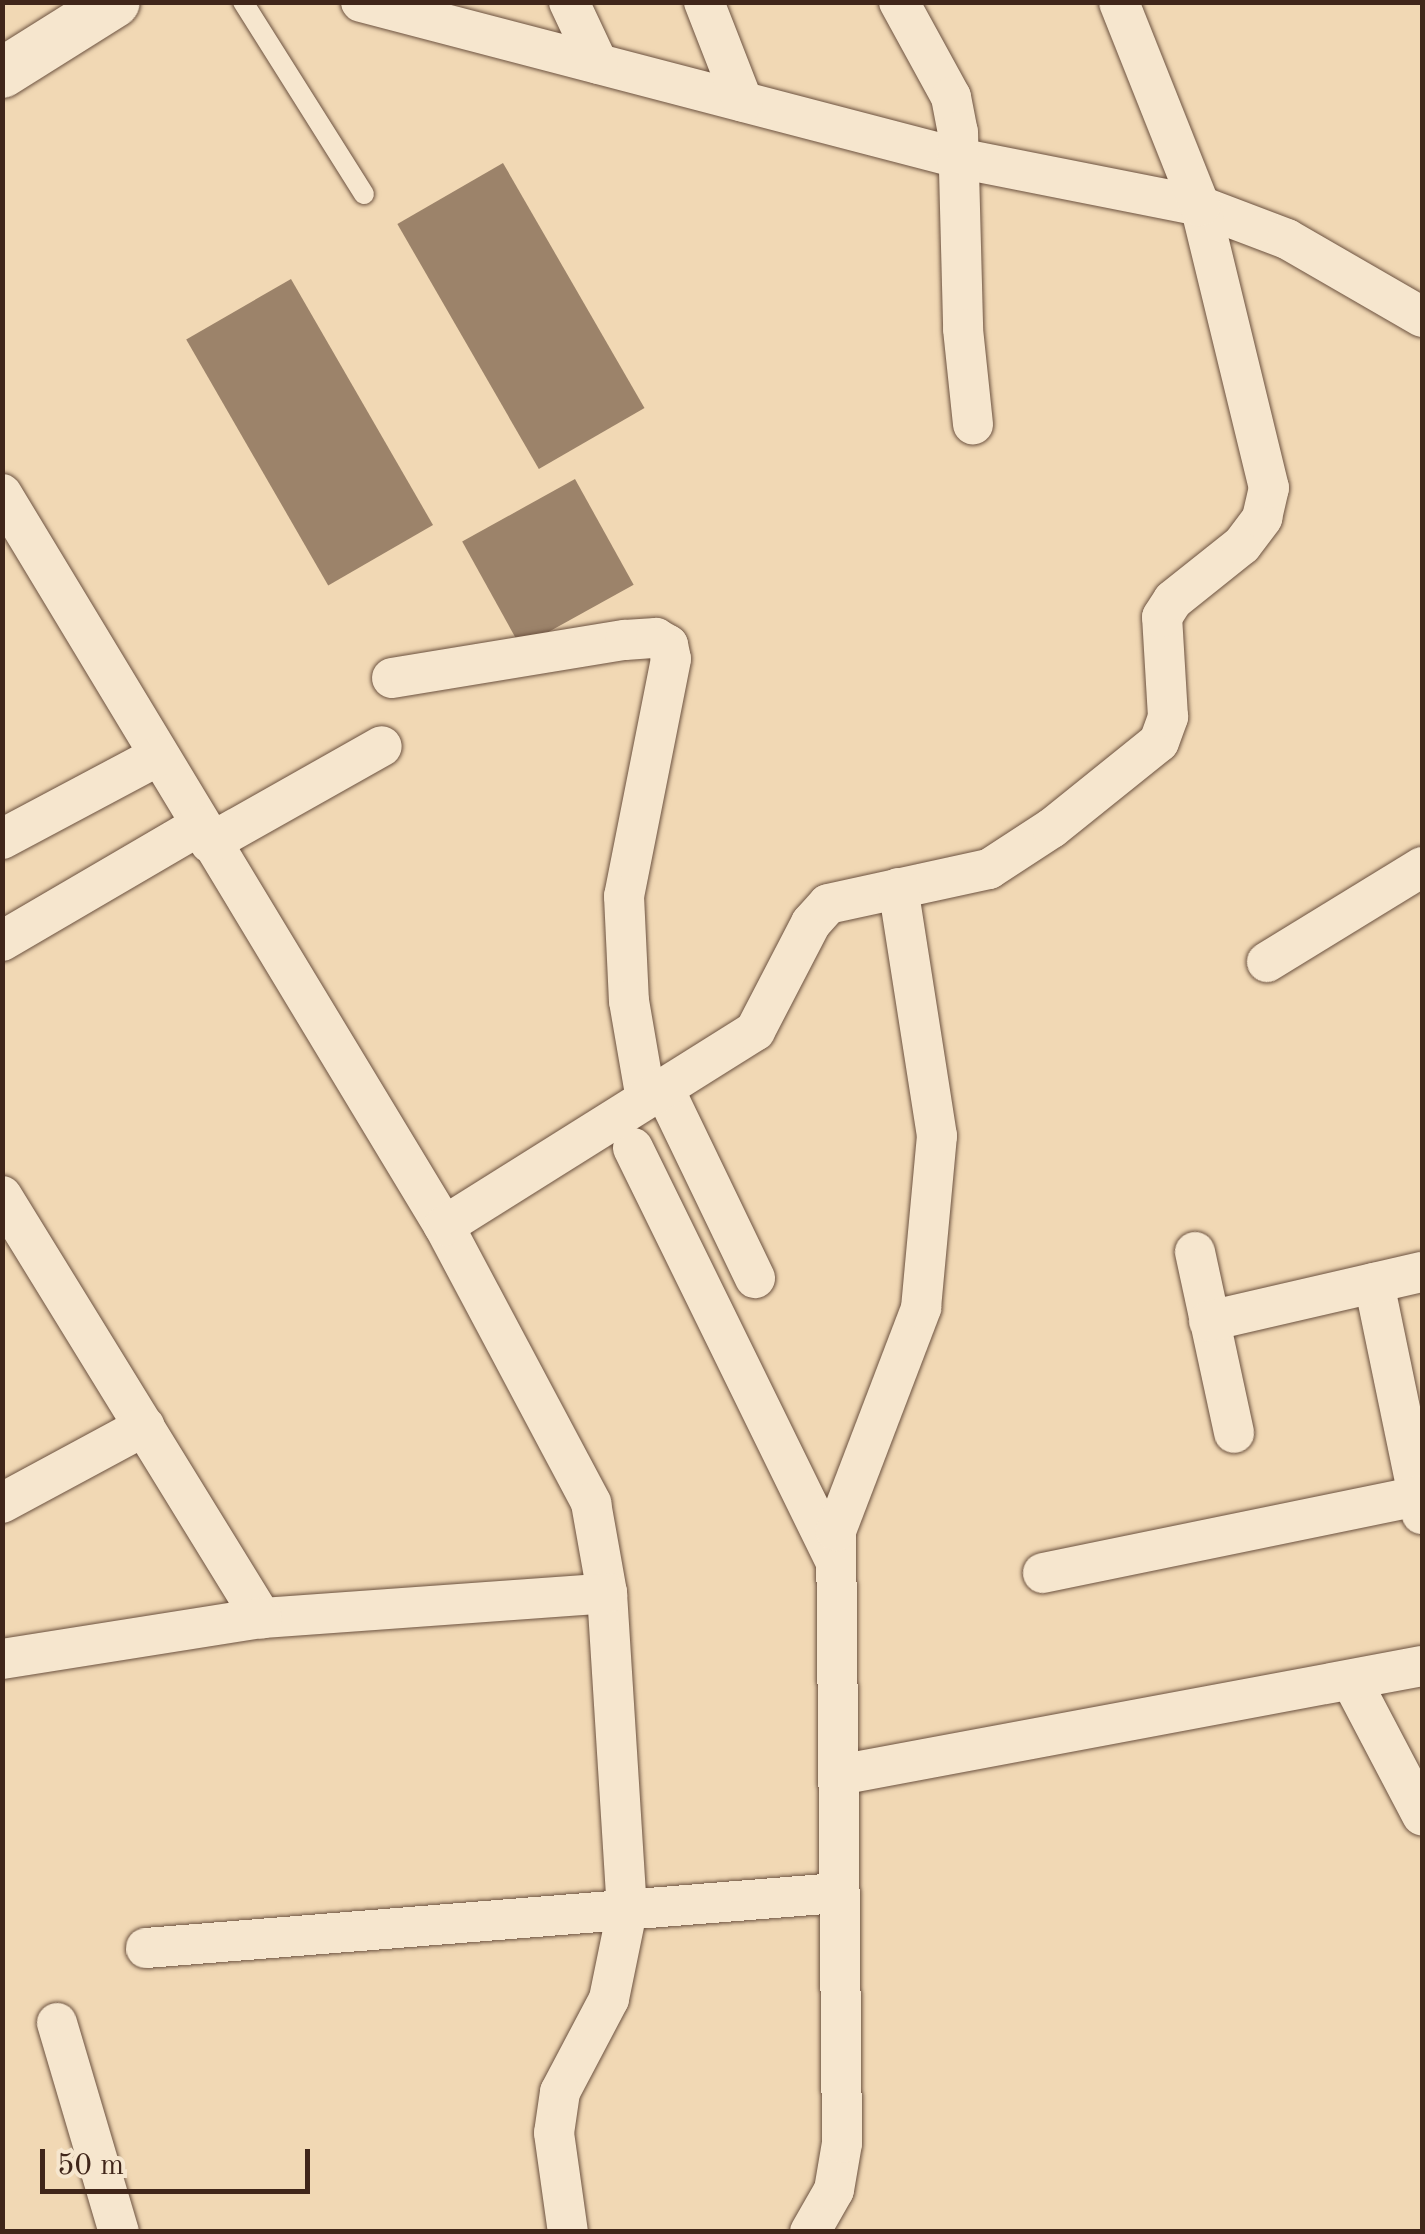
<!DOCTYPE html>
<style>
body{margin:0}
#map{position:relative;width:1425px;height:2234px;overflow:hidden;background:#f1d8b4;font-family:"Old Standard TT",serif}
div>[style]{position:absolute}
.building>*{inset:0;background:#9c836a;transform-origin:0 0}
.roads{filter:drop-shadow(0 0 2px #6c5240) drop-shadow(0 0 2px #6c5240)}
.service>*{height:20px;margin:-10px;padding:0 10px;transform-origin:10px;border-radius:10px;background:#f6e6ce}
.minor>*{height:40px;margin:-20px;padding:0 20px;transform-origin:20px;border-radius:20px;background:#f6e6ce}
.tertiary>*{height:50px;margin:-25px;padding:0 25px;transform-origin:25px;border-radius:25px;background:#f6e6ce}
span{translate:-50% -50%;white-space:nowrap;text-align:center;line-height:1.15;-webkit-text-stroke:10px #f6e6ce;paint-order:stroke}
.frame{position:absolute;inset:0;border:5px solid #40261a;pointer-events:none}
.scale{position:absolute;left:40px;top:2149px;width:270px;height:45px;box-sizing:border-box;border:5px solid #40261a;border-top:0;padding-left:12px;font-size:30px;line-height:35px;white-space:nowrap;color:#40261a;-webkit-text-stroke:8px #f6e6ce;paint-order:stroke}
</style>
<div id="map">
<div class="building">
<i style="left:503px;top:163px;width:283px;height:122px;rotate:60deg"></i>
<i style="left:291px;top:279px;width:284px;height:121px;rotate:60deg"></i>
<i style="left:575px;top:479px;width:121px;height:129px;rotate:61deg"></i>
</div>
<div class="roads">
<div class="service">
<i style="left:243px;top:2px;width:227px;rotate:57.8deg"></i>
</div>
<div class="minor">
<i style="left:361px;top:2px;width:617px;rotate:14.64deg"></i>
<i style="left:958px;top:158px;width:247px;rotate:11.2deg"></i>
<i style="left:1200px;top:206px;width:93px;rotate:20.8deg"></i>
<i style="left:1287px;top:239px;width:156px;rotate:30deg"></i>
<i style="left:569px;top:2px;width:68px;rotate:64.9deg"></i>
<i style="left:704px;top:2px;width:107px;rotate:68.7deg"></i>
<i style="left:899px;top:2px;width:108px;rotate:61.3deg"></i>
<i style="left:951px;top:97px;width:36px;rotate:79deg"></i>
<i style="left:958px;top:132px;width:197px;rotate:88.5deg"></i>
<i style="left:963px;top:329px;width:96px;rotate:84deg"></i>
<i style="left:2px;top:494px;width:855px;rotate:58.88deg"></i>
<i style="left:444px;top:1226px;width:314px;rotate:62deg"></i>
<i style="left:591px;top:1503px;width:91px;rotate:79.9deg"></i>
<i style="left:607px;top:1593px;width:319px;rotate:86.4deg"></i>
<i style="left:627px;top:1911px;width:90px;rotate:101.6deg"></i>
<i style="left:609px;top:1999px;width:105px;rotate:117.8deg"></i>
<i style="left:560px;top:2092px;width:41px;rotate:98.3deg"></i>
<i style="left:554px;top:2133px;width:100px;rotate:82deg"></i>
<i style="left:392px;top:678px;width:236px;rotate:-9.3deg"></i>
<i style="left:625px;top:640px;width:31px;rotate:-4deg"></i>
<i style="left:656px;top:638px;width:14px;rotate:30deg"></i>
<i style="left:668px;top:645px;width:14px;rotate:78deg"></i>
<i style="left:671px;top:659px;width:242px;rotate:101.2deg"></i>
<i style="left:624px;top:896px;width:105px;rotate:87.3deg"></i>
<i style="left:629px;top:1001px;width:99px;rotate:80.2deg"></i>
<i style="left:2px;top:839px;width:177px;rotate:-28deg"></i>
<i style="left:210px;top:843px;width:197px;rotate:-29.4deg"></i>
<i style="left:2px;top:941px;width:228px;rotate:-30.3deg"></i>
<i style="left:1267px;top:962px;width:182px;rotate:-31.5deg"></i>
<i style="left:664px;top:1089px;width:210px;rotate:64.3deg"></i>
<i style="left:633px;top:1148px;width:460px;rotate:63.9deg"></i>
<i style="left:2px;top:1196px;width:496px;rotate:58.4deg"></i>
<i style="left:262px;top:1618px;width:346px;rotate:-4.1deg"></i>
<i style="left:444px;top:1226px;width:367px;rotate:-32.1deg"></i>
<i style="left:755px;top:1031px;width:122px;rotate:-62.6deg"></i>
<i style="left:811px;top:923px;width:25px;rotate:-48deg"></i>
<i style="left:828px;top:904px;width:165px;rotate:-12.3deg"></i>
<i style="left:989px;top:869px;width:75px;rotate:-33.1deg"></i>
<i style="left:1052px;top:828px;width:137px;rotate:-38.8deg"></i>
<i style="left:1159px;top:742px;width:27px;rotate:-70deg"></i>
<i style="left:1168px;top:717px;width:100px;rotate:-93.4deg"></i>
<i style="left:1162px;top:617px;width:20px;rotate:-57deg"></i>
<i style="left:1173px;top:600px;width:88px;rotate:-38.6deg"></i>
<i style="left:1242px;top:545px;width:34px;rotate:-53deg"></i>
<i style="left:1262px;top:518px;width:31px;rotate:-77deg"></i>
<i style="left:1269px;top:488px;width:290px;rotate:-103.7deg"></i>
<i style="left:1200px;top:206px;width:219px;rotate:-111.7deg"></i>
<i style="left:1195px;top:1252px;width:185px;rotate:77.8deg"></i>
<i style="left:1374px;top:1283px;width:236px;rotate:78.3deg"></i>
<i style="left:1209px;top:1321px;width:219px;rotate:-13deg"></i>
<i style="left:2px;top:1503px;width:162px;rotate:-28.3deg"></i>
<i style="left:1043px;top:1573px;width:384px;rotate:-11.6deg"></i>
<i style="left:2px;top:1659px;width:263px;rotate:-9deg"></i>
<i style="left:1351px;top:1680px;width:153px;rotate:62.3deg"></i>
<i style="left:839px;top:1775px;width:593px;rotate:-10.59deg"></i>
<i style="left:146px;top:1948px;width:693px;rotate:-4.55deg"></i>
<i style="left:57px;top:2023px;width:218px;rotate:73.5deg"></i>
<i style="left:810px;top:2232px;width:48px;rotate:-60.3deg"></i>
<i style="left:834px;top:2190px;width:48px;rotate:-80.3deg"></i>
<i style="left:842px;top:2143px;width:612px;rotate:-90.56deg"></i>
<i style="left:836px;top:1531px;width:239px;rotate:-69.1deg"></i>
<i style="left:921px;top:1308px;width:173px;rotate:-84.7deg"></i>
<i style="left:937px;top:1136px;width:251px;rotate:-98.9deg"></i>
</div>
<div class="tertiary">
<i style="left:2px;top:73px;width:133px;rotate:-32.1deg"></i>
</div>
</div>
<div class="frame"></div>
<div class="scale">50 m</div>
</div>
